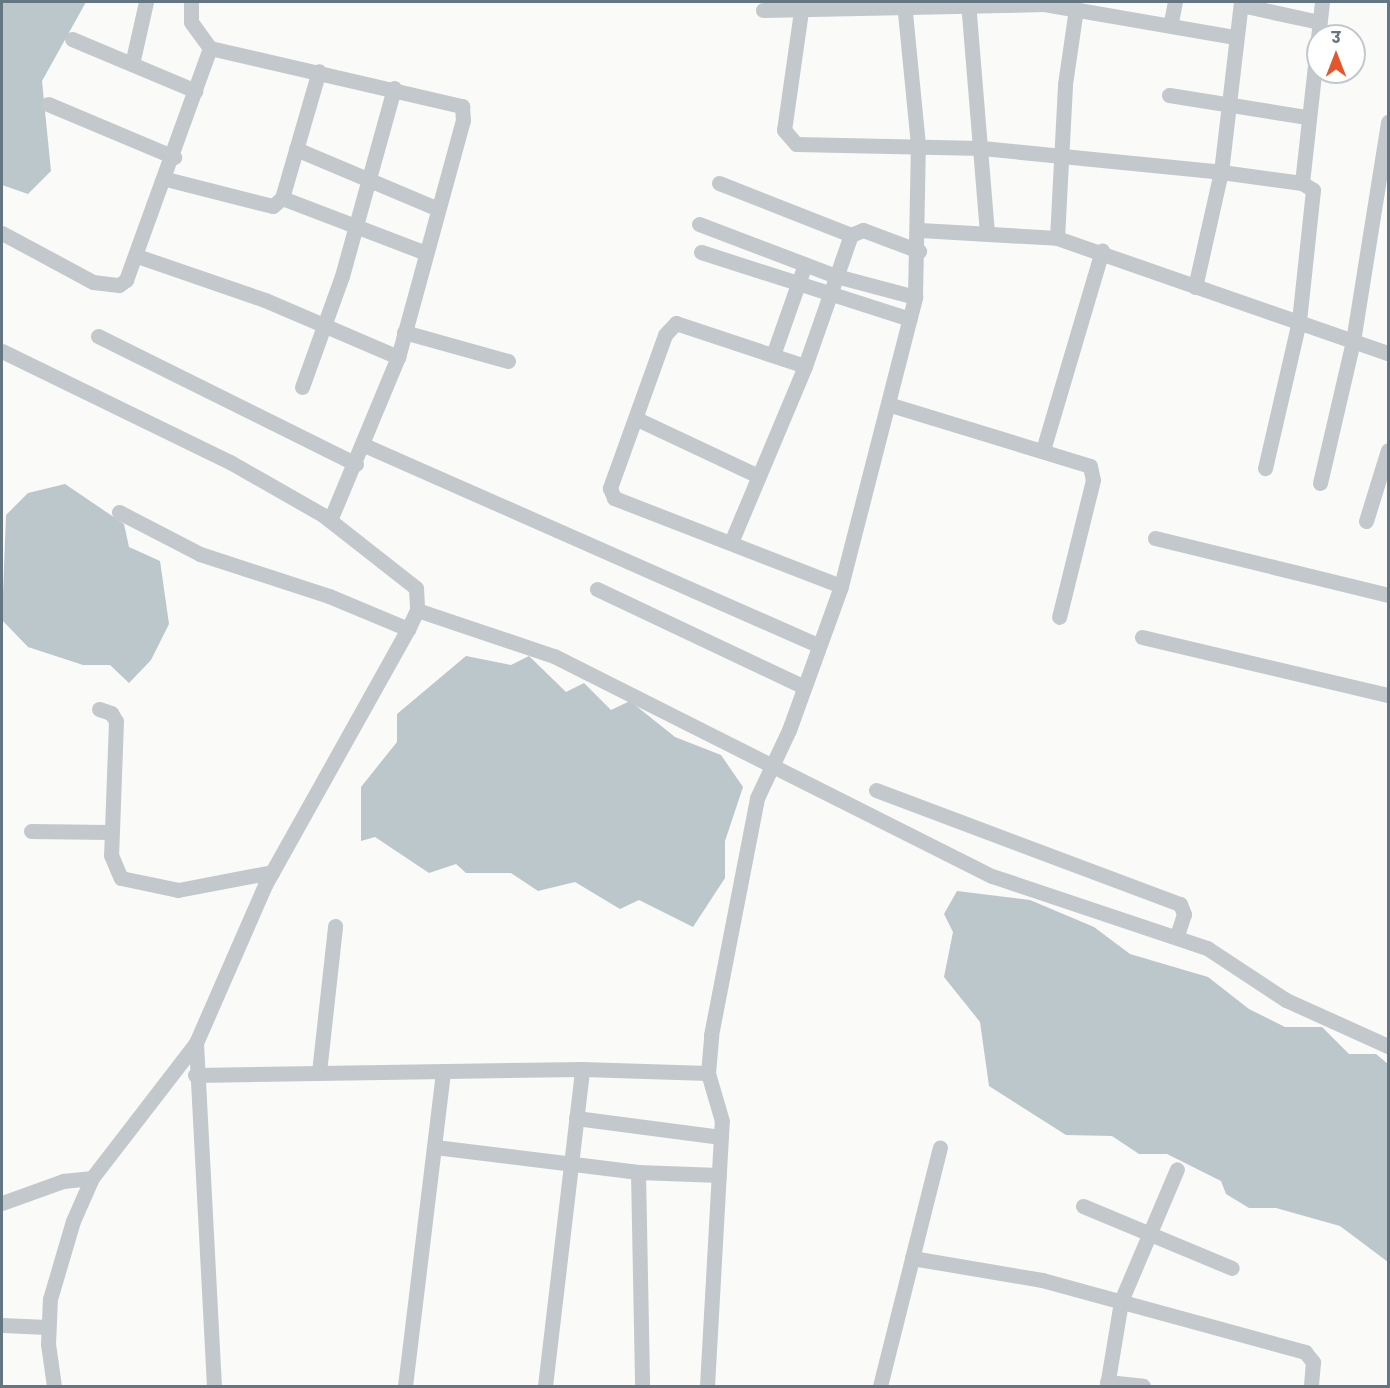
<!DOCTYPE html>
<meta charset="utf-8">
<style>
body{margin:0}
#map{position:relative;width:1390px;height:1388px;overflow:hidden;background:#fafaf8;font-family:Poppins,"Noto Sans Devanagari",sans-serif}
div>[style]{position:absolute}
.water>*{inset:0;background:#bbc7cb}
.minor>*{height:15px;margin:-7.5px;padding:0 7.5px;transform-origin:7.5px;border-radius:7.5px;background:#c3c8cc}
span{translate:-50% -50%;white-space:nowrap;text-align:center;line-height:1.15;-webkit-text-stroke:6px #fff;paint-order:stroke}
.frame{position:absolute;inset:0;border:3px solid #657683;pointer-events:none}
.north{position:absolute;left:1306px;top:24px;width:60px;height:60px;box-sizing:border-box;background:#fff;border:2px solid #c1c8cd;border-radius:50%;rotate:0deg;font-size:16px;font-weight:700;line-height:24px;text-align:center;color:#657683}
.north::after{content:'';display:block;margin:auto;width:21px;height:27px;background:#e4572e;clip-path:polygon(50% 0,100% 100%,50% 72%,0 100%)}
</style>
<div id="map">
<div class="water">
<i style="clip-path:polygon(2px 2px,86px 2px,42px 81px,51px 171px,28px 194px,2px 185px)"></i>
<i style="clip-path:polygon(65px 484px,124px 524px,129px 547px,160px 561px,169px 624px,151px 660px,129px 683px,110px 665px,83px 665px,28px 647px,2px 620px,6px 515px,28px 493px)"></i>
<i style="clip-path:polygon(466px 656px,511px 665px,529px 656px,566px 692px,584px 683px,611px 710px,630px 701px,675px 737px,721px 755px,743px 787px,725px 841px,725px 878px,693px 927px,639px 900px,620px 909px,575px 882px,538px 891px,511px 873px,466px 873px,456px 864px,429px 873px,375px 837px,361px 841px,361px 787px,397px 742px,397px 714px)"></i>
<i style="clip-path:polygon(957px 891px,1030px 900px,1094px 927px,1130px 954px,1208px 977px,1249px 1009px,1285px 1027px,1322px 1027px,1349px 1054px,1376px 1054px,1388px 1064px,1388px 1262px,1340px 1226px,1276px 1208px,1249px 1208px,1226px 1194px,1221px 1181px,1167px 1154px,1139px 1154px,1112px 1136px,1066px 1135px,989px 1086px,980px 1022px,944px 977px,953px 932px,944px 914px)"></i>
</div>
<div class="minor">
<i style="left:191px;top:2px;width:20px;rotate:90deg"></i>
<i style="left:191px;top:22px;width:32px;rotate:54deg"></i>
<i style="left:210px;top:48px;width:259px;rotate:13deg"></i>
<i style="left:462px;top:106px;width:14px;rotate:86deg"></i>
<i style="left:463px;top:120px;width:246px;rotate:105.3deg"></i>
<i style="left:398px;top:357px;width:177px;rotate:112.6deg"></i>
<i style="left:968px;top:2px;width:232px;rotate:85.3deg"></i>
<i style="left:1241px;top:5px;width:80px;rotate:12.3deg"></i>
<i style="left:763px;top:10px;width:281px;rotate:-1.2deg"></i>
<i style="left:1044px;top:4px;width:194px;rotate:9.8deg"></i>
<i style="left:801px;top:11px;width:120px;rotate:98.1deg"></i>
<i style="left:784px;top:130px;width:18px;rotate:49deg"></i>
<i style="left:796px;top:144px;width:186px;rotate:1.2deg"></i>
<i style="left:982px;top:148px;width:240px;rotate:5.7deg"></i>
<i style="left:1221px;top:172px;width:82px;rotate:7.7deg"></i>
<i style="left:1302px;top:183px;width:13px;rotate:32deg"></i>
<i style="left:1313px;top:190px;width:132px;rotate:96.1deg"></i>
<i style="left:1299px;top:321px;width:151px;rotate:103deg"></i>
<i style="left:1171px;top:22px;width:20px;rotate:-79deg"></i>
<i style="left:72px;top:39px;width:134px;rotate:22.8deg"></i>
<i style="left:132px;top:64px;width:64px;rotate:-77.3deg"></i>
<i style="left:1169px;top:95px;width:140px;rotate:9.1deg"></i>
<i style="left:48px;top:104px;width:137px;rotate:22.8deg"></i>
<i style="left:296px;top:149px;width:154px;rotate:22.9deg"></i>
<i style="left:166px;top:179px;width:110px;rotate:14.2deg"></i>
<i style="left:273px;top:206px;width:12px;rotate:-42deg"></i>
<i style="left:282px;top:198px;width:132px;rotate:-73.8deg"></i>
<i style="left:719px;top:183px;width:142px;rotate:21.5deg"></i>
<i style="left:1302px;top:183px;width:182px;rotate:-83.7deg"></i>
<i style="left:282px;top:198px;width:154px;rotate:20.9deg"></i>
<i style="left:699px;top:224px;width:147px;rotate:20.8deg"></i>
<i style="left:836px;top:276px;width:82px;rotate:14.9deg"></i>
<i style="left:920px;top:230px;width:137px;rotate:3.3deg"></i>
<i style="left:1057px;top:238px;width:350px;rotate:19.2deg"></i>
<i style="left:2px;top:233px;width:103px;rotate:28.3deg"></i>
<i style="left:93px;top:282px;width:26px;rotate:7deg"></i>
<i style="left:119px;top:285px;width:9px;rotate:-36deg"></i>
<i style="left:126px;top:280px;width:247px;rotate:-70.1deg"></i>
<i style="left:1057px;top:238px;width:154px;rotate:-87deg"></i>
<i style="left:1065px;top:84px;width:76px;rotate:-81.7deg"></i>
<i style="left:701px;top:252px;width:219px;rotate:17.8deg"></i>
<i style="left:137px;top:256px;width:135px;rotate:19deg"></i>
<i style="left:265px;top:300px;width:145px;rotate:23.2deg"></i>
<i style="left:1195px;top:287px;width:118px;rotate:-77.3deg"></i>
<i style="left:1221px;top:172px;width:171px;rotate:-83.3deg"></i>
<i style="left:404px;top:332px;width:108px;rotate:15.6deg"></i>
<i style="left:98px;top:336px;width:288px;rotate:26.4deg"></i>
<i style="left:2px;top:351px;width:254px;rotate:26deg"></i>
<i style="left:230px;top:462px;width:107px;rotate:29.7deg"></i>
<i style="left:323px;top:515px;width:118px;rotate:38.1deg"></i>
<i style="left:416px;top:588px;width:22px;rotate:87deg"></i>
<i style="left:417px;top:610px;width:21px;rotate:115deg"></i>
<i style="left:408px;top:629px;width:293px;rotate:119.2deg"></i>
<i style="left:265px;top:885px;width:172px;rotate:113.6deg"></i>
<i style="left:196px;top:1043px;width:343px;rotate:87deg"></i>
<i style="left:773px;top:355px;width:96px;rotate:-70.6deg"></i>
<i style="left:805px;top:366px;width:136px;rotate:-161.6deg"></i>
<i style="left:676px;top:323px;width:16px;rotate:133deg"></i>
<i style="left:665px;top:335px;width:163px;rotate:109.8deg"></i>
<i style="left:610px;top:488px;width:11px;rotate:68deg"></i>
<i style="left:614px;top:498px;width:243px;rotate:21.2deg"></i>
<i style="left:302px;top:387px;width:118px;rotate:-70.2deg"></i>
<i style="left:342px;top:276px;width:195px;rotate:-74.5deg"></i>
<i style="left:891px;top:405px;width:208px;rotate:17deg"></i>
<i style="left:1090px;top:466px;width:14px;rotate:78deg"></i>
<i style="left:1093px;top:480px;width:141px;rotate:103.9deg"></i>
<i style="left:637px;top:419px;width:134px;rotate:25.2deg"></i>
<i style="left:364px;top:445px;width:496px;rotate:23.8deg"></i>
<i style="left:1043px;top:450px;width:208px;rotate:-73.5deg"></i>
<i style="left:1320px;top:483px;width:146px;rotate:-76.9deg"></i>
<i style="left:1353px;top:341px;width:222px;rotate:-80.9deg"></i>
<i style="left:119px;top:512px;width:91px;rotate:27.4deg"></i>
<i style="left:200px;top:554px;width:136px;rotate:18deg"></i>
<i style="left:329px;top:596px;width:86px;rotate:22.7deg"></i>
<i style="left:1366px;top:521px;width:74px;rotate:-72.8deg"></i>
<i style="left:1155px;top:538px;width:240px;rotate:13.7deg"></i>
<i style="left:732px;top:540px;width:189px;rotate:-67.2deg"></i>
<i style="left:805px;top:366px;width:139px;rotate:-70.7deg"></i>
<i style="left:851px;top:235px;width:13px;rotate:-23deg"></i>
<i style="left:863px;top:230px;width:60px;rotate:20.6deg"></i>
<i style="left:597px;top:589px;width:229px;rotate:25.3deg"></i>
<i style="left:417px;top:610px;width:145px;rotate:18.6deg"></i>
<i style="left:554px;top:656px;width:490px;rotate:26.7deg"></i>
<i style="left:992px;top:876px;width:227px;rotate:18.5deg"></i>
<i style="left:1207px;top:948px;width:95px;rotate:33.4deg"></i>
<i style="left:1286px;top:1000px;width:112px;rotate:24.3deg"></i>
<i style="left:1142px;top:637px;width:253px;rotate:13.3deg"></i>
<i style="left:99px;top:709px;width:13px;rotate:18deg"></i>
<i style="left:111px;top:713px;width:9px;rotate:58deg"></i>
<i style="left:116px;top:721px;width:134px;rotate:92.1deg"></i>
<i style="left:111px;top:855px;width:25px;rotate:67deg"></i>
<i style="left:121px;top:878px;width:58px;rotate:11.9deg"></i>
<i style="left:178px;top:890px;width:96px;rotate:-10.8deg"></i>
<i style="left:876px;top:790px;width:325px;rotate:20.6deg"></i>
<i style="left:1180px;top:904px;width:11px;rotate:68deg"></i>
<i style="left:1184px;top:914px;width:23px;rotate:108deg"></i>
<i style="left:31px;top:831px;width:79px;rotate:0.7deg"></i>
<i style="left:319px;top:1072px;width:147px;rotate:-83.7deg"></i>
<i style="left:195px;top:1075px;width:387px;rotate:-0.9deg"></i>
<i style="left:582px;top:1069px;width:126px;rotate:1.8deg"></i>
<i style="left:576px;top:1118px;width:146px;rotate:7.5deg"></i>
<i style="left:435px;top:1147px;width:205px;rotate:7deg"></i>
<i style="left:638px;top:1172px;width:81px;rotate:2.1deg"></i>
<i style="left:638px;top:1172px;width:214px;rotate:88.9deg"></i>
<i style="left:2px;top:1203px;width:65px;rotate:-19.8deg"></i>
<i style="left:63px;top:1181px;width:29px;rotate:-6deg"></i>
<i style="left:1083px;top:1206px;width:161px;rotate:22.6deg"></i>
<i style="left:912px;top:1258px;width:132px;rotate:9.6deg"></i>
<i style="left:1042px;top:1280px;width:273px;rotate:15.3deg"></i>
<i style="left:1305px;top:1352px;width:13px;rotate:51deg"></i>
<i style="left:1313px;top:1362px;width:24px;rotate:95deg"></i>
<i style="left:2px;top:1325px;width:45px;rotate:2.5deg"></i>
<i style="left:1107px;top:1382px;width:36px;rotate:6deg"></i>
<i style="left:54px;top:1386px;width:42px;rotate:-98.1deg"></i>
<i style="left:48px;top:1344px;width:45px;rotate:-87.5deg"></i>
<i style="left:50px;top:1299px;width:81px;rotate:-73.6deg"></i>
<i style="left:73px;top:1221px;width:47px;rotate:-66.2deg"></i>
<i style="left:92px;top:1178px;width:170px;rotate:-52.4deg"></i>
<i style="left:405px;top:1386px;width:317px;rotate:-83.1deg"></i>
<i style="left:545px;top:1386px;width:319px;rotate:-83.3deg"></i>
<i style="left:707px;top:1386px;width:265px;rotate:-86.8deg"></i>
<i style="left:722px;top:1121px;width:50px;rotate:-106.3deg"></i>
<i style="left:708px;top:1073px;width:38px;rotate:-85deg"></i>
<i style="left:711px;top:1035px;width:241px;rotate:-79deg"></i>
<i style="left:757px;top:798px;width:75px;rotate:-64.8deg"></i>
<i style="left:789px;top:730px;width:153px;rotate:-70.1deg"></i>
<i style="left:841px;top:586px;width:298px;rotate:-75.6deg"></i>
<i style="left:915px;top:297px;width:152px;rotate:-88.9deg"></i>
<i style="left:918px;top:145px;width:144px;rotate:-95.6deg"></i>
<i style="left:880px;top:1386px;width:246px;rotate:-75.9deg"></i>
<i style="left:1107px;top:1386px;width:86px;rotate:-80.6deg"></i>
<i style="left:1121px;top:1301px;width:143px;rotate:-67deg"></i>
</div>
<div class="frame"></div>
<div class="north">उ</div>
</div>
